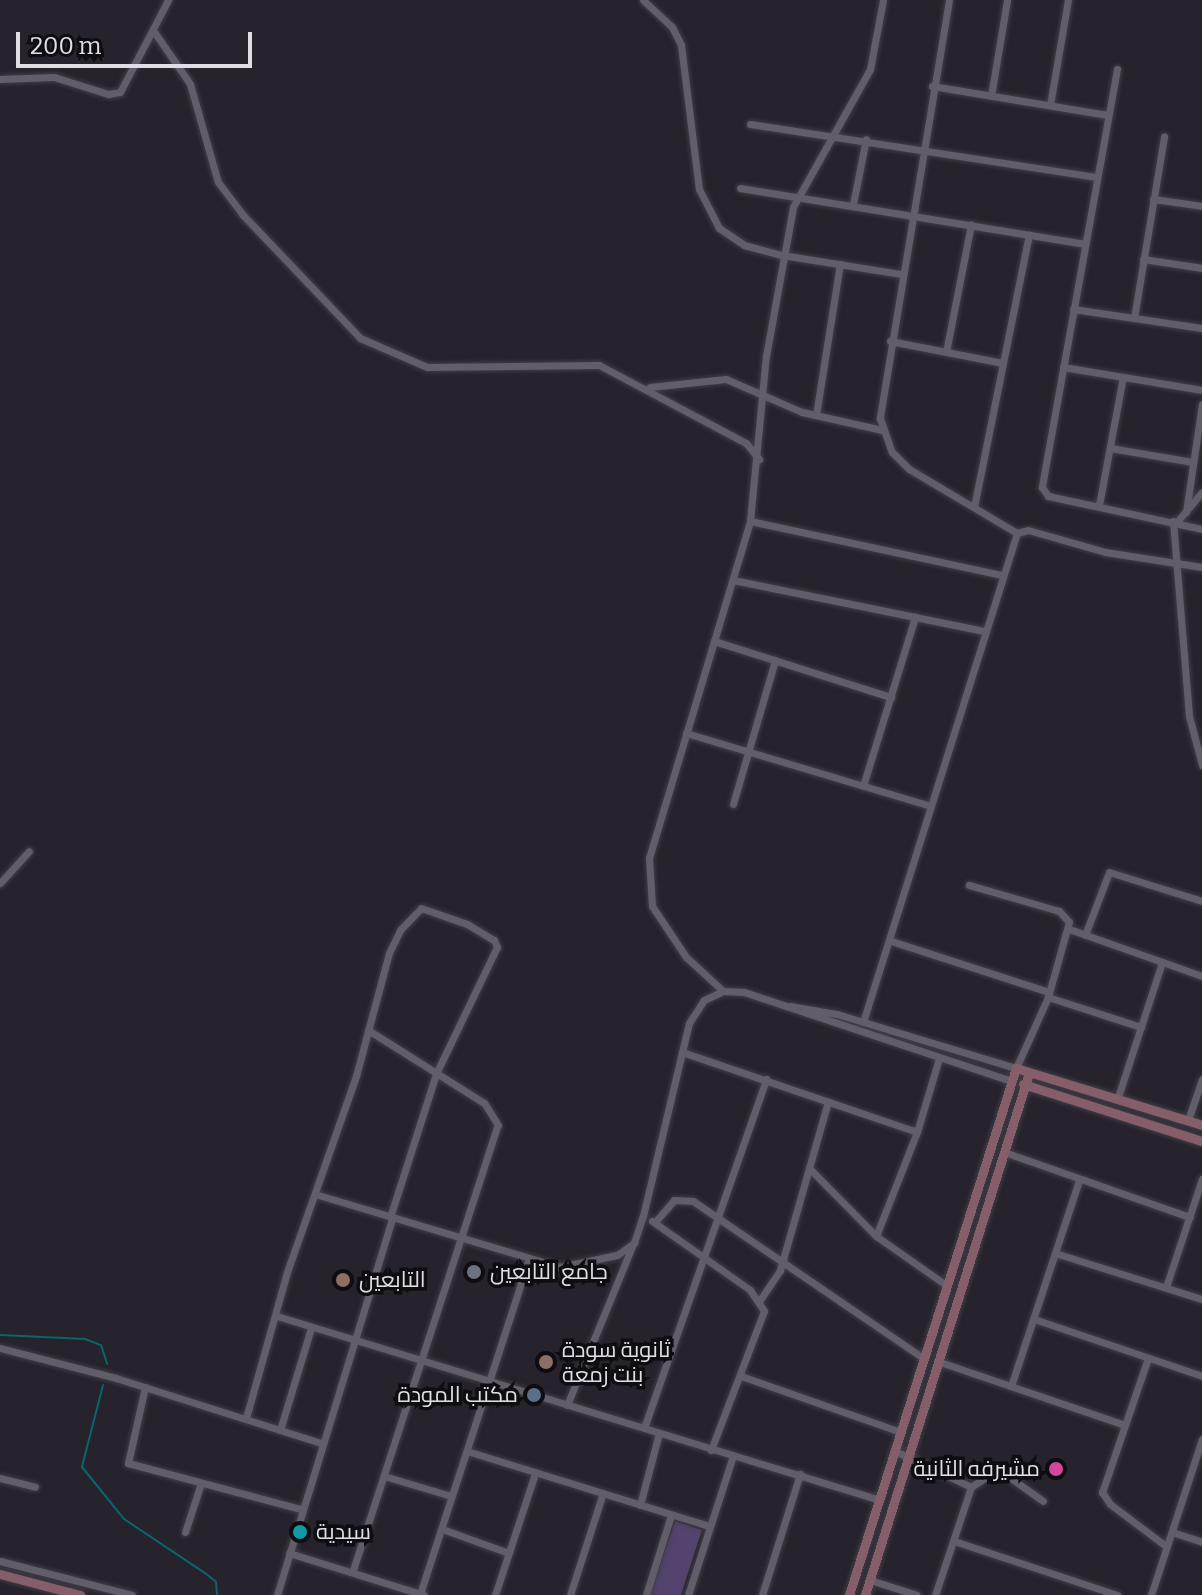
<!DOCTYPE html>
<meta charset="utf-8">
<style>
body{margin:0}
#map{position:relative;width:1202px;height:1595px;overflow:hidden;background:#26232c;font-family:Bitter,Cairo,serif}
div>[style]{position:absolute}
.green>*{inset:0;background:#53436f}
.stream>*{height:2px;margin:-1px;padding:0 1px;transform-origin:1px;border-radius:1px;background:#09656e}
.roads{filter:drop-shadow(0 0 2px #413e46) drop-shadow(0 0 2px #413e46)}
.street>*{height:7px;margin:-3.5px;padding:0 3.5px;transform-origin:3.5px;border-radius:3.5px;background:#615d69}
.secondary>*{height:9px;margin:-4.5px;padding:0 4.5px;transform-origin:4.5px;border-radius:4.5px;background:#865e69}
.dots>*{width:22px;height:22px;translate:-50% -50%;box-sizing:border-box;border:4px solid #0e0d11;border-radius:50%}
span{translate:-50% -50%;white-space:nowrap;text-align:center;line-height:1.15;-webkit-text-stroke:7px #0e0d11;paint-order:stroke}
.poi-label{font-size:22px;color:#e0dee4}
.left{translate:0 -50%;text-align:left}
.right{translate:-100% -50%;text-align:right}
.scale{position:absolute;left:16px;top:32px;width:236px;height:36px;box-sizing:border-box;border:4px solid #e0dee4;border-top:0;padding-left:10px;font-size:24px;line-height:28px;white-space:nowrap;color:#e0dee4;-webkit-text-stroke:6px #0e0d11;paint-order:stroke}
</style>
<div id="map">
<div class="green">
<i style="clip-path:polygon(675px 1521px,702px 1530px,681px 1595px,650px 1595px)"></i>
</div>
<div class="stream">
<i style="left:0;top:1335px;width:85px;rotate:2.7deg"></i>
<i style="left:85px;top:1339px;width:17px;rotate:21deg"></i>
<i style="left:101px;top:1345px;width:20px;rotate:72deg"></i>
<i style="left:103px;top:1385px;width:85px;rotate:104.4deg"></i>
<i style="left:82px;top:1467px;width:67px;rotate:51.1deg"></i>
<i style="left:124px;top:1519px;width:97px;rotate:33.7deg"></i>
<i style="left:205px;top:1573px;width:14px;rotate:39deg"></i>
<i style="left:216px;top:1582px;width:13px;rotate:86deg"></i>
</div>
<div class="roads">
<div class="street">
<i style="left:643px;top:0;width:40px;rotate:43deg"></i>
<i style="left:672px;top:27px;width:20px;rotate:63deg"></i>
<i style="left:681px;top:45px;width:145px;rotate:82.9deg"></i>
<i style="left:699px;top:189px;width:44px;rotate:62.9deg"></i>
<i style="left:719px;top:228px;width:30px;rotate:34deg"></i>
<i style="left:744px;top:245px;width:39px;rotate:15deg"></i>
<i style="left:782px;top:255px;width:121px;rotate:9.1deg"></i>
<i style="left:949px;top:0;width:424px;rotate:99.4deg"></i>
<i style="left:880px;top:418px;width:36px;rotate:71deg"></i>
<i style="left:892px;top:452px;width:24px;rotate:45deg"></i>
<i style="left:909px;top:469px;width:126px;rotate:30.7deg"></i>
<i style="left:155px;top:33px;width:62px;rotate:55.5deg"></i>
<i style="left:190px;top:84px;width:102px;rotate:74.1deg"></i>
<i style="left:218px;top:182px;width:41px;rotate:52.9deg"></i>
<i style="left:243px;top:215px;width:170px;rotate:46.4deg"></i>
<i style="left:360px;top:338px;width:73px;rotate:23.4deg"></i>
<i style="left:427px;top:367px;width:172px;rotate:-0.7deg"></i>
<i style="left:599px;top:365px;width:166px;rotate:28deg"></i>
<i style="left:746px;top:443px;width:21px;rotate:51deg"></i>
<i style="left:1117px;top:69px;width:425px;rotate:100.2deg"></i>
<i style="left:1042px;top:487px;width:11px;rotate:56deg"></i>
<i style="left:1048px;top:496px;width:157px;rotate:12.1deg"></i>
<i style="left:0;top:79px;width:54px;rotate:-2.1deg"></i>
<i style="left:54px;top:77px;width:57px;rotate:17.5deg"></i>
<i style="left:108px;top:94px;width:12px;rotate:-9deg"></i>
<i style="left:120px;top:92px;width:104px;rotate:-62.4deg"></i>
<i style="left:932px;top:86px;width:178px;rotate:9.4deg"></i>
<i style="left:991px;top:96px;width:97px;rotate:-80.5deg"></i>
<i style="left:1050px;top:105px;width:107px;rotate:-80.3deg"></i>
<i style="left:750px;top:124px;width:351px;rotate:8.7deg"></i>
<i style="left:740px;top:188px;width:350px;rotate:9.2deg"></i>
<i style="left:1153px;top:199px;width:49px;rotate:8.1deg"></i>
<i style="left:853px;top:204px;width:66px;rotate:-78.7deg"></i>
<i style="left:1143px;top:259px;width:60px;rotate:8.7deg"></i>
<i style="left:1073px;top:309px;width:130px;rotate:8.4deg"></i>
<i style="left:1134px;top:318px;width:184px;rotate:-80.6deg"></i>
<i style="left:890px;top:341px;width:115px;rotate:11deg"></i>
<i style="left:946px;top:352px;width:130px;rotate:-78.9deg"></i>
<i style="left:1063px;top:367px;width:141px;rotate:9.4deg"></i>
<i style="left:650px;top:387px;width:76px;rotate:-6deg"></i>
<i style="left:726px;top:379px;width:83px;rotate:23.5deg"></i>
<i style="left:802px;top:412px;width:82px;rotate:12.7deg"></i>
<i style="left:816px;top:415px;width:153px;rotate:-81deg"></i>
<i style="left:1110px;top:448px;width:84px;rotate:9.6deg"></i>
<i style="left:1099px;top:505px;width:130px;rotate:-79.4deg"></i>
<i style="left:974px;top:507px;width:278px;rotate:-78.6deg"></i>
<i style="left:1186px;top:512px;width:109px;rotate:-81.6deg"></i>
<i style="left:750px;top:521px;width:258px;rotate:12.1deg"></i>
<i style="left:1173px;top:521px;width:196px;rotate:85.3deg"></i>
<i style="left:1189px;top:716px;width:51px;rotate:75.1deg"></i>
<i style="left:1176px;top:523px;width:40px;rotate:-50deg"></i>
<i style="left:733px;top:580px;width:256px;rotate:11.5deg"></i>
<i style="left:714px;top:641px;width:186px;rotate:17.6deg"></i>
<i style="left:686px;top:733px;width:252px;rotate:16.6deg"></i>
<i style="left:863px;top:786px;width:177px;rotate:-72.9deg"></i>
<i style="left:733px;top:804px;width:150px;rotate:-73.7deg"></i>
<i style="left:0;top:883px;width:43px;rotate:-47.8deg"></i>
<i style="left:1069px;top:929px;width:141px;rotate:19.5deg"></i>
<i style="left:1085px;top:935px;width:67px;rotate:-69.1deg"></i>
<i style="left:1109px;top:872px;width:97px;rotate:17.3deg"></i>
<i style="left:891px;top:941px;width:166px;rotate:17.9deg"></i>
<i style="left:723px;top:991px;width:50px;rotate:-137.4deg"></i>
<i style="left:686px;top:957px;width:61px;rotate:-123.7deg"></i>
<i style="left:652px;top:906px;width:48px;rotate:-93.6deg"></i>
<i style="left:649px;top:858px;width:352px;rotate:-73.3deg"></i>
<i style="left:750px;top:521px;width:166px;rotate:-84.5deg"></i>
<i style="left:766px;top:356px;width:151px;rotate:-79.7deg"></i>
<i style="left:793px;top:207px;width:158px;rotate:-60.8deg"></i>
<i style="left:870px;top:69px;width:70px;rotate:-79.3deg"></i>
<i style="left:1048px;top:997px;width:98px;rotate:17.9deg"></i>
<i style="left:790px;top:1006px;width:48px;rotate:9.7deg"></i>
<i style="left:837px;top:1014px;width:187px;rotate:16.8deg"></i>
<i style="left:1016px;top:1068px;width:78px;rotate:-65.7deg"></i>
<i style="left:1048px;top:997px;width:78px;rotate:-74.4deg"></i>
<i style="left:1069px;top:922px;width:15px;rotate:-132deg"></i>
<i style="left:1059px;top:911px;width:94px;rotate:-163.9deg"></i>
<i style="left:863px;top:1022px;width:513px;rotate:-72.52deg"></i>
<i style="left:1017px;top:533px;width:11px;rotate:-15deg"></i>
<i style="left:1028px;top:530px;width:80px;rotate:15.9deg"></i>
<i style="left:1105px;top:552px;width:98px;rotate:8.8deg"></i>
<i style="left:682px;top:1052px;width:248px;rotate:18.8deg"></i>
<i style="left:1118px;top:1097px;width:142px;rotate:-71.9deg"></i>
<i style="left:1188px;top:1120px;width:43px;rotate:-71.1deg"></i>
<i style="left:1004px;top:1152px;width:197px;rotate:19.3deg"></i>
<i style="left:809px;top:1168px;width:95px;rotate:45.4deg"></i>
<i style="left:876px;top:1236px;width:85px;rotate:35deg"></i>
<i style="left:315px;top:1194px;width:256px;rotate:16.6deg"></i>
<i style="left:560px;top:1267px;width:58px;rotate:-11.9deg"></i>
<i style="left:617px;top:1255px;width:21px;rotate:-35deg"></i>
<i style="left:634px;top:1243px;width:28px;rotate:-72deg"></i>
<i style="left:643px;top:1216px;width:198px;rotate:-76.6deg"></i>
<i style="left:689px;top:1023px;width:27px;rotate:-57deg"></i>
<i style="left:704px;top:1000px;width:21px;rotate:-25deg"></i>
<i style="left:723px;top:991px;width:21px;rotate:3deg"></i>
<i style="left:744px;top:992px;width:282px;rotate:18.4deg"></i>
<i style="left:652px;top:1221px;width:120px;rotate:35.1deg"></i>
<i style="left:750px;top:1290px;width:25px;rotate:56deg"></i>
<i style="left:764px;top:1311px;width:149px;rotate:110.9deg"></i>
<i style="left:655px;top:1222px;width:29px;rotate:-49deg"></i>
<i style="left:674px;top:1200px;width:19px;rotate:3deg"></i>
<i style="left:693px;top:1201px;width:278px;rotate:34.3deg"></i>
<i style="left:876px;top:1236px;width:112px;rotate:-68.5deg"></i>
<i style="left:917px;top:1132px;width:77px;rotate:-73.4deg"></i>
<i style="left:1055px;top:1253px;width:154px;rotate:17.4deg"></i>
<i style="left:1166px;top:1287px;width:114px;rotate:-71.6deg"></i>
<i style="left:760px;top:1300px;width:36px;rotate:-56deg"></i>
<i style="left:780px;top:1270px;width:175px;rotate:-74.1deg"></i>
<i style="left:277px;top:1316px;width:630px;rotate:16.97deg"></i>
<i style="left:1034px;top:1319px;width:177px;rotate:18.7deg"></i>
<i style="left:0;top:1348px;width:120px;rotate:14.5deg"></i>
<i style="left:116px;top:1378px;width:215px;rotate:17.6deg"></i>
<i style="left:1148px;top:1358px;width:142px;rotate:108.9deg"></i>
<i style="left:1102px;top:1492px;width:14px;rotate:56deg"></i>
<i style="left:1110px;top:1504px;width:71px;rotate:37deg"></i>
<i style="left:937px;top:1361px;width:195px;rotate:18.8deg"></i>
<i style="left:741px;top:1376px;width:170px;rotate:19.3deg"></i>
<i style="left:1011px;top:1386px;width:217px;rotate:-71.7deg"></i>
<i style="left:145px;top:1387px;width:78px;rotate:102.6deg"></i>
<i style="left:128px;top:1463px;width:179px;rotate:14.9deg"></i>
<i style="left:567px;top:1405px;width:174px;rotate:-67.7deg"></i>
<i style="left:246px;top:1418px;width:152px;rotate:-74.3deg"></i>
<i style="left:287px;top:1272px;width:208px;rotate:-70.6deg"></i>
<i style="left:356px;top:1076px;width:127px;rotate:-75deg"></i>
<i style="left:389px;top:953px;width:25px;rotate:-64deg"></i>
<i style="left:400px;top:930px;width:30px;rotate:-46deg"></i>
<i style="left:421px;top:908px;width:49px;rotate:19.2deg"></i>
<i style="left:467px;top:924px;width:31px;rotate:31deg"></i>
<i style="left:494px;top:940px;width:8px;rotate:67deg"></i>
<i style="left:497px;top:947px;width:141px;rotate:115.7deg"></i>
<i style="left:436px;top:1074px;width:150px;rotate:107.8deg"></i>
<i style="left:644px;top:1428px;width:370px;rotate:-70.7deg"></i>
<i style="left:280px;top:1430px;width:107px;rotate:-73.1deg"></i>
<i style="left:467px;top:1451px;width:253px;rotate:17.2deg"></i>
<i style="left:895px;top:1451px;width:84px;rotate:25.3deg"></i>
<i style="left:971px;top:1487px;width:114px;rotate:108.4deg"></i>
<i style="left:384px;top:1476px;width:70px;rotate:16.6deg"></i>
<i style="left:0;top:1478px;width:36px;rotate:14deg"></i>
<i style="left:971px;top:1487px;width:32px;rotate:-34deg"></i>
<i style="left:998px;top:1469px;width:55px;rotate:35.4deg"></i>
<i style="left:640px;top:1505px;width:74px;rotate:-75.2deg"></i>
<i style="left:442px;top:1529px;width:71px;rotate:19.7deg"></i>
<i style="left:185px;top:1532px;width:52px;rotate:-71.9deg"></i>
<i style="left:1172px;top:1532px;width:32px;rotate:18deg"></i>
<i style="left:954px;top:1541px;width:172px;rotate:18.3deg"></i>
<i style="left:289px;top:1553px;width:141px;rotate:17.3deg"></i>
<i style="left:0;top:1561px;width:136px;rotate:14.4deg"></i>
<i style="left:353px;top:1570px;width:468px;rotate:-72deg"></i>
<i style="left:498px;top:1125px;width:26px;rotate:-122deg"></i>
<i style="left:484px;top:1103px;width:137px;rotate:-147.8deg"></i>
<i style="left:870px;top:1580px;width:49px;rotate:17.7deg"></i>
<i style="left:420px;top:1594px;width:352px;rotate:-72deg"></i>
<i style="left:277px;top:1595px;width:394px;rotate:-73deg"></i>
<i style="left:495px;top:1595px;width:128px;rotate:-71.8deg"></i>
<i style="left:570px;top:1595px;width:107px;rotate:-72.1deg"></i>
<i style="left:646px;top:1595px;width:84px;rotate:-72.6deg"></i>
<i style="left:688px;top:1595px;width:146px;rotate:-72.1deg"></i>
<i style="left:762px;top:1595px;width:127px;rotate:-72.6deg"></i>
<i style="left:1151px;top:1595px;width:164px;rotate:-71.9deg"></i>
</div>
<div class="secondary">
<i style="left:1023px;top:1084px;width:188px;rotate:17.7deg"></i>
<i style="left:0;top:1574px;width:83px;rotate:14.7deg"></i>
<i style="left:849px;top:1595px;width:553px;rotate:-72.42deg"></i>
<i style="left:1016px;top:1068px;width:195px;rotate:17deg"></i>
<i style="left:865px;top:1595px;width:547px;rotate:-72.56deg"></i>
</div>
</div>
<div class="dots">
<i style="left:474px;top:1272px;background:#6b7280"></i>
<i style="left:343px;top:1280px;background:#8d6e63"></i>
<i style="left:546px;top:1362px;background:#8d6e63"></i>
<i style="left:534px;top:1395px;background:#5c6f8a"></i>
<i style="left:1056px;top:1469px;background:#d1479c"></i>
<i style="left:300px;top:1532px;background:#0f9aa8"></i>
</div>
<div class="poi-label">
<span class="left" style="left:490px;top:1272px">جامع التابعين</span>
<span class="left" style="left:359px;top:1280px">التابعين</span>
<span class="left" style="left:562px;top:1362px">ثانوية سودة<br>بنت زمعة</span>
<span class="right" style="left:518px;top:1395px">مكتب المودة</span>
<span class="right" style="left:1040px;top:1469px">مشيرفه الثانية</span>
<span class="left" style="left:316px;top:1532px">سيدية</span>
</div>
<div class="scale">200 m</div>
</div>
